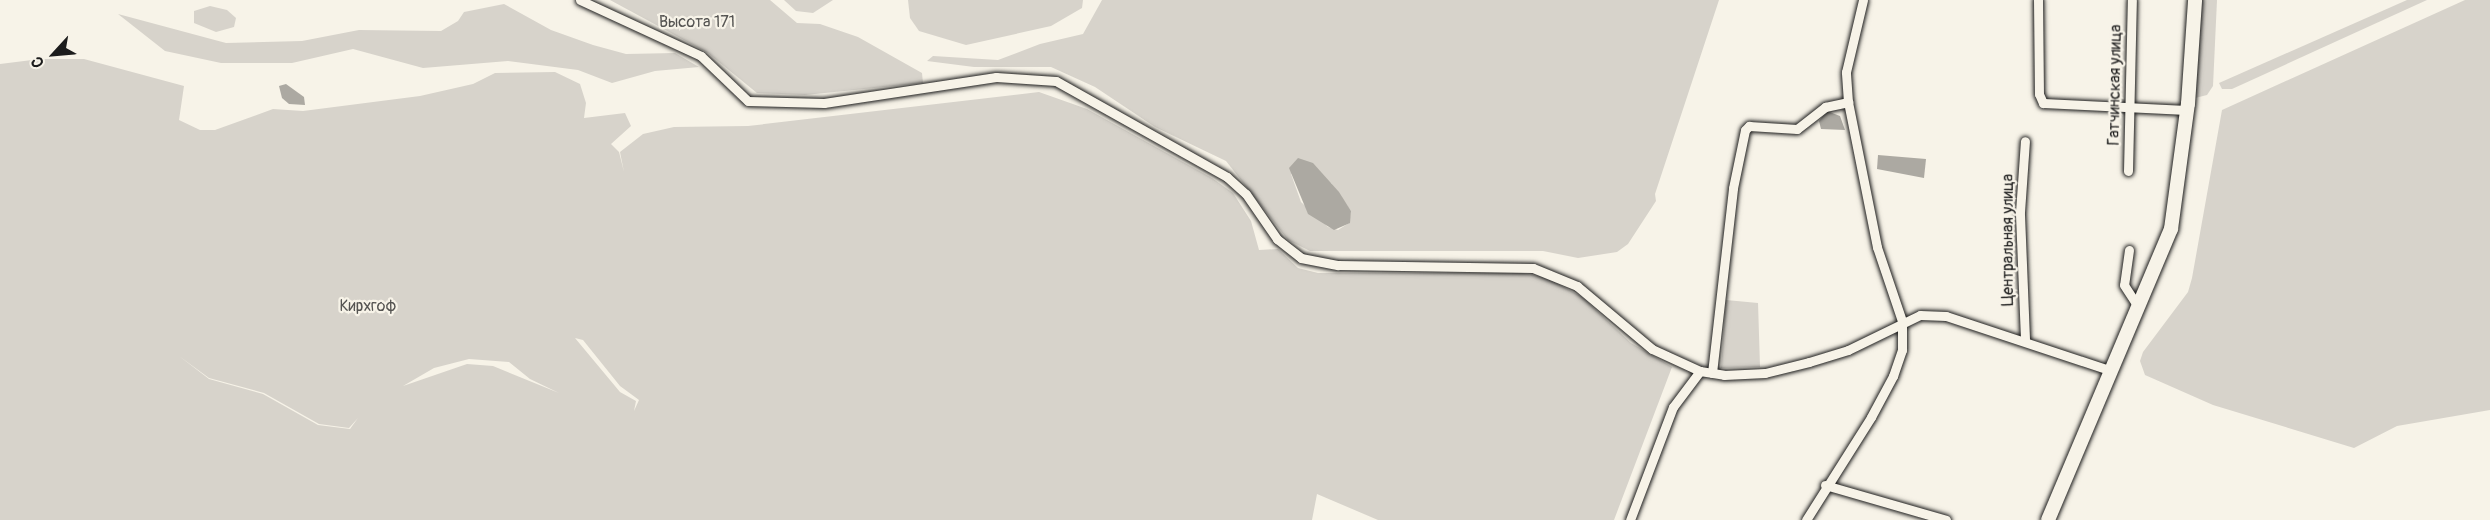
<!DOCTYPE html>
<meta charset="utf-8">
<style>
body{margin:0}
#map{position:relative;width:2490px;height:520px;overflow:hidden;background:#f7f3e8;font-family:Pangolin,sans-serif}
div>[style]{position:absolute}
.green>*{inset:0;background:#d7d3cb}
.water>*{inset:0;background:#aca9a2}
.roads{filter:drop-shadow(0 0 2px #1c1c1c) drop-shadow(0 0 2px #1c1c1c)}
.street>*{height:9px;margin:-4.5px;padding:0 4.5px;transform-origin:4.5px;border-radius:4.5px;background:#f7f3e8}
.secondary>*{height:14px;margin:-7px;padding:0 7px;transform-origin:7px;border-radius:7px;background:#f7f3e8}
span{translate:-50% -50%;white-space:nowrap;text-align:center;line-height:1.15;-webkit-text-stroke:4.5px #f7f3e8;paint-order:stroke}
.park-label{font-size:16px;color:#545351}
.street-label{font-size:16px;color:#1c1c1c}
.north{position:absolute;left:24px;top:24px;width:60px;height:60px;-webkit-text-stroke:4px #f7f3e8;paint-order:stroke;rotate:244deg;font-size:16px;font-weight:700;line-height:24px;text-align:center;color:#1c1c1c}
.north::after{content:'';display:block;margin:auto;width:21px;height:27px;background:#1c1c1c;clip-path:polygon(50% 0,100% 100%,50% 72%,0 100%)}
</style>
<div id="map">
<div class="green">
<i style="clip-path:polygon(610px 0,770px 0,797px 23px,820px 24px,858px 37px,922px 73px,923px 83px,805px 95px,757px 93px,708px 53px)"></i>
<i style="clip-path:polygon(784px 0,833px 0,813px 13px,796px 11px)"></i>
<i style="clip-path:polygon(908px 0,1083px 0,1082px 8px,1051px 26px,966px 45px,919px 31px,910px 18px)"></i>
<i style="clip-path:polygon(evenodd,1102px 0,1719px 0,1655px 194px,1656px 201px,1628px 244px,1617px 252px,1578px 258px,1543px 251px,1310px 251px,1288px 240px,1226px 161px,1155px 127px,1095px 87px,1051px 67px,974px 67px,927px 61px,933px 56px,998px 60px,1040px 44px,1083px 34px,1102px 0,1291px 174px,1331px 183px,1351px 211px,1349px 223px,1338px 230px,1328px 227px,1301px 202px,1291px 174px)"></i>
<i style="clip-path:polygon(2199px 0,2217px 0,2213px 86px,2207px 95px,2195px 98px)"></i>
<i style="clip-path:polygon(2407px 0,2427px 0,2232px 89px,2222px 89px,2219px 83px)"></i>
<i style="clip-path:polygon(2465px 0,2490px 0,2490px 410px,2397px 426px,2354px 448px,2213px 405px,2145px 375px,2140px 361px,2143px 352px,2188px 292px,2192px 278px,2222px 110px)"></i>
<i style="clip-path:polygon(504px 4px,551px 30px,593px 45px,626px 54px,675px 53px,699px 67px,655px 71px,612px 83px,578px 70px,508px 61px,423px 68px,353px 49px,292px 63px,221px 63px,165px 51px,118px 14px,226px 43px,302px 41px,359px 30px,441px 31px,458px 21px,464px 12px)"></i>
<i style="clip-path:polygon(210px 6px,227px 10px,236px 18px,234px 27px,216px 32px,194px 23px,194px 11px)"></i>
<i style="clip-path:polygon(evenodd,40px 59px,84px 59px,184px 86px,179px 120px,200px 130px,215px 130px,273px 109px,303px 111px,420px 96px,473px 84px,495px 73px,555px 72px,580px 84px,586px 103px,584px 118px,625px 113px,631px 126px,611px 144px,619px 152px,624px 172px,620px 152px,643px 134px,674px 127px,748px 126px,1039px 92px,1087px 109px,1212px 178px,1233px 193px,1251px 221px,1259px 250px,1278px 249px,1298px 268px,1318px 273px,1521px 273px,1545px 277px,1582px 297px,1631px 343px,1672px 367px,1614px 520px,1378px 520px,1317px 494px,1312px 520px,0 520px,0 64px,40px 59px,575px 338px,583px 340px,620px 386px,639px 400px,634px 411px,636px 401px,620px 392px,575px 338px,40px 59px,179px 356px,209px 378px,264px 393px,319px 424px,349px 428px,358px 418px,350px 429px,318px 425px,263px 394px,209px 379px,179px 356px,40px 59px,469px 359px,509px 362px,530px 379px,559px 393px,493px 366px,467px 364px,403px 386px,434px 368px,469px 359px)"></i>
<i style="clip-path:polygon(1726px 300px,1758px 303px,1760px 367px,1721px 368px)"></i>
</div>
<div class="water">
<i style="clip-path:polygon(286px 84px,304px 97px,305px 105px,289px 104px,282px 98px,279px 86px)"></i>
<i style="clip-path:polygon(1827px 111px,1840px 116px,1845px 130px,1821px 129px,1819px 121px)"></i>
<i style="clip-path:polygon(1878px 155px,1926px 159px,1924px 178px,1877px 169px)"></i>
<i style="clip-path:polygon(1298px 158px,1313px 163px,1339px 192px,1351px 211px,1350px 223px,1334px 230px,1308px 214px,1289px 168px)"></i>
</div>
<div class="roads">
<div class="street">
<i style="left:580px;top:0;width:133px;rotate:24.8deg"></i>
<i style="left:701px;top:56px;width:65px;rotate:43.8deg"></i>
<i style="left:748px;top:101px;width:76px;rotate:1.5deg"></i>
<i style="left:824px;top:103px;width:174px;rotate:-8.6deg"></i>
<i style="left:996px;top:77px;width:60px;rotate:3.8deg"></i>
<i style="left:1056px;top:81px;width:196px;rotate:29.3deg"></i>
<i style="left:1227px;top:177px;width:25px;rotate:42deg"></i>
<i style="left:1246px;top:194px;width:55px;rotate:55.4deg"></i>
<i style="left:1277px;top:239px;width:31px;rotate:38deg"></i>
<i style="left:1301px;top:258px;width:38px;rotate:11deg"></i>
<i style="left:1338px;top:265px;width:195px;rotate:0.9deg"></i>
<i style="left:1533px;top:268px;width:48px;rotate:22.2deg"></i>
<i style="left:1577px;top:286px;width:98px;rotate:40deg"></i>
<i style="left:1652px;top:349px;width:53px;rotate:24.6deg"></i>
<i style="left:1700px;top:371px;width:24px;rotate:9deg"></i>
<i style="left:1724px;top:375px;width:41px;rotate:-2.8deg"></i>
<i style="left:1765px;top:373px;width:45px;rotate:-14deg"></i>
<i style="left:1809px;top:362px;width:41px;rotate:-17.1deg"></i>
<i style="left:1848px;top:350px;width:80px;rotate:-25.9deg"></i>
<i style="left:1920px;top:315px;width:26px;rotate:2deg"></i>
<i style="left:1946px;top:316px;width:175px;rotate:18.3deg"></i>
<i style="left:2038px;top:0;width:94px;rotate:89.4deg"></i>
<i style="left:2039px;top:94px;width:10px;rotate:66deg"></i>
<i style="left:2043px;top:103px;width:144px;rotate:2.8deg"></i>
<i style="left:2128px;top:171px;width:171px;rotate:-88.7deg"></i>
<i style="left:2129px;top:250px;width:35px;rotate:98deg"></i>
<i style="left:2124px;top:285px;width:27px;rotate:57deg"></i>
<i style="left:2025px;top:339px;width:127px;rotate:-92.3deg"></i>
<i style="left:2020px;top:212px;width:71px;rotate:-86deg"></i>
<i style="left:1712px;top:373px;width:186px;rotate:-83.5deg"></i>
<i style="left:1733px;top:188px;width:59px;rotate:-78.3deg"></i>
<i style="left:1745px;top:130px;width:6px;rotate:-45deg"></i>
<i style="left:1749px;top:126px;width:48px;rotate:3.6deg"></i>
<i style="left:1797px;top:129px;width:36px;rotate:-38deg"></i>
<i style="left:1825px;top:107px;width:24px;rotate:-12deg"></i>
<i style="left:1825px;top:485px;width:126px;rotate:16.1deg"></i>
<i style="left:1630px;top:520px;width:121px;rotate:-69.2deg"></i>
<i style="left:1673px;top:407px;width:45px;rotate:-53.1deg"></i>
<i style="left:1806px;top:520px;width:122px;rotate:-57.7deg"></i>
<i style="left:1871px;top:417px;width:47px;rotate:-61.8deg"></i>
<i style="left:1893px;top:376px;width:28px;rotate:-71deg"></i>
<i style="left:1902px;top:350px;width:29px;rotate:-90deg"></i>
<i style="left:1902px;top:321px;width:78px;rotate:-108.7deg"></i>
<i style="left:1877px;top:247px;width:148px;rotate:-101.3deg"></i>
<i style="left:1848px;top:102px;width:30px;rotate:-94deg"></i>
<i style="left:1846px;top:72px;width:74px;rotate:-76.7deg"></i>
</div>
<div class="secondary">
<i style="left:2048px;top:520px;width:316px;rotate:-67.1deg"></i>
<i style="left:2171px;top:229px;width:126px;rotate:-82.3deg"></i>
<i style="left:2188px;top:104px;width:104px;rotate:-86.1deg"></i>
</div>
</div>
<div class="park-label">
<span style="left:697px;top:22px">Высота 171</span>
<span style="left:368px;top:306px">Кирхгоф</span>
</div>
<div class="street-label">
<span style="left:2115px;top:85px;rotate:-89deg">Гатчинская улица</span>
<span style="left:2008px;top:240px;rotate:-90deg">Центральная улица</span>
</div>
<div class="north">С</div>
</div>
